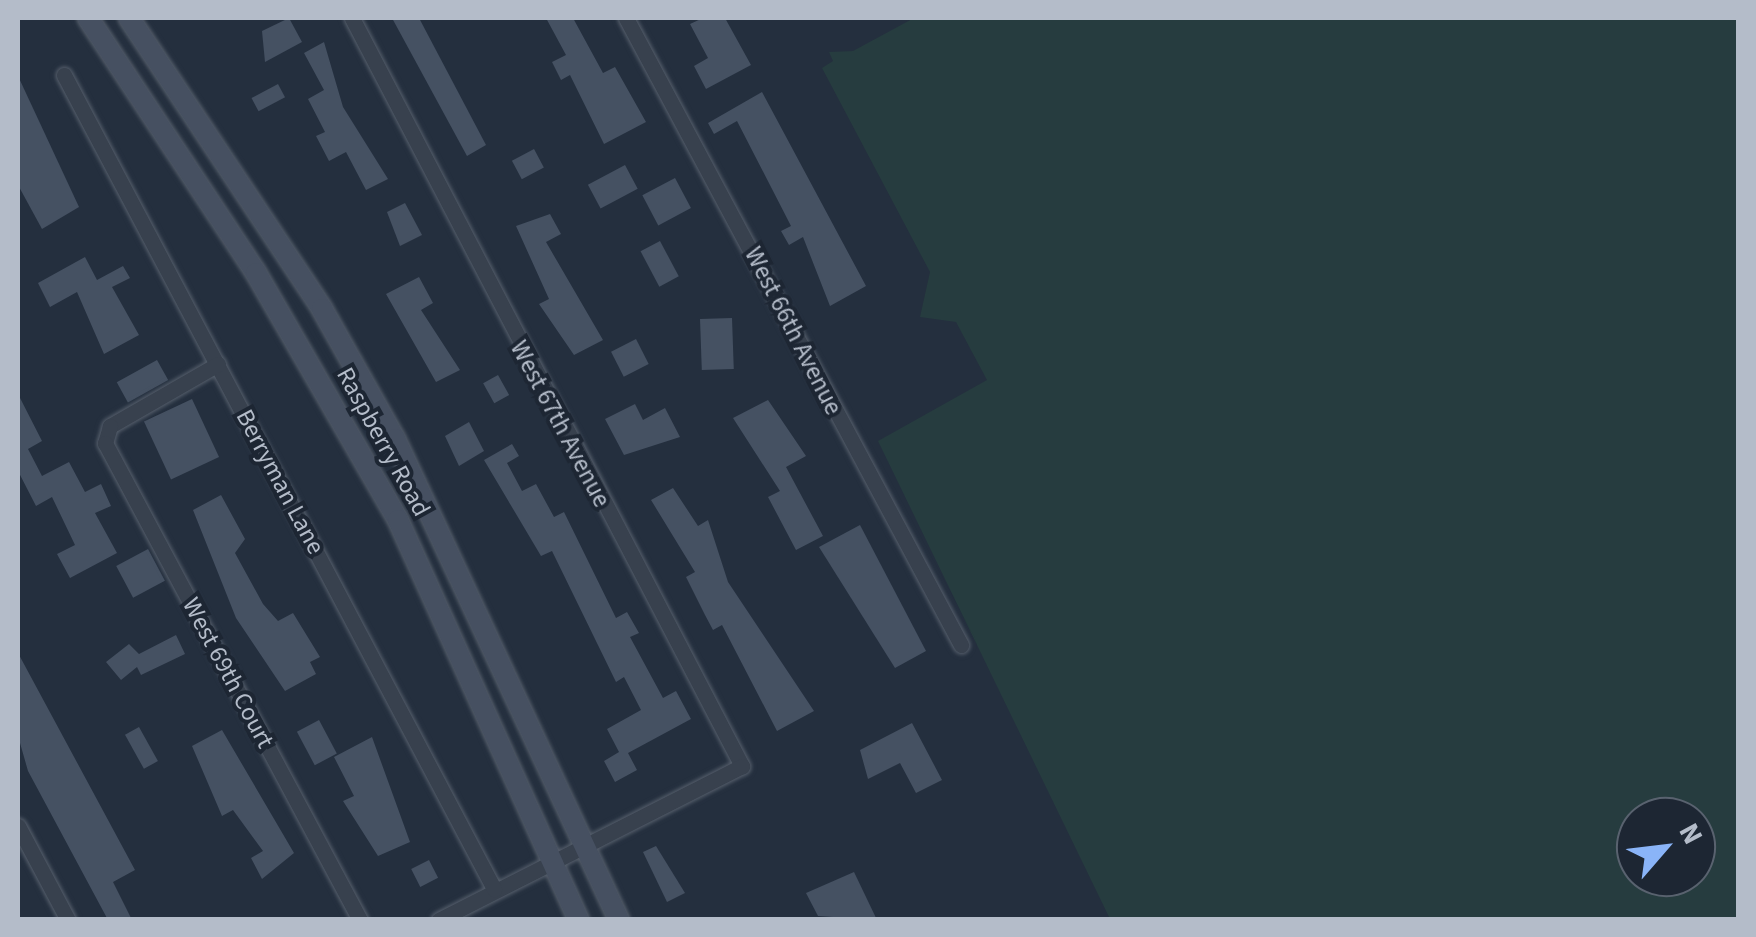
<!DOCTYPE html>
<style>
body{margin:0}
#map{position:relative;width:1756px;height:937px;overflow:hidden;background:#242f3e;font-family:"Source Sans 3",sans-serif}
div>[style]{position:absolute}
.green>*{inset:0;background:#263c3f}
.building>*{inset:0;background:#455162;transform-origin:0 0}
.roads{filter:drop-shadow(0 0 2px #565f6c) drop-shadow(0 0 2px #565f6c)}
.minor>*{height:15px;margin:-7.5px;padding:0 7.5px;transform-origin:7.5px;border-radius:7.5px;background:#38414e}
.secondary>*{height:20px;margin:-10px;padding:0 10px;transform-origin:10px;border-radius:10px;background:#465061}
span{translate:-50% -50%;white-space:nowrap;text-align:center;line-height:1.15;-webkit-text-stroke:8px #1d2633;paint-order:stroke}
.street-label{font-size:25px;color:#b4bcc9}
.frame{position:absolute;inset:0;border:20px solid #b4bcc9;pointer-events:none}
.north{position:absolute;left:1616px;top:797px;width:100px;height:100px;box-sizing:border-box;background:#1d2633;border:2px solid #59626f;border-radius:50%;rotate:62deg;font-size:28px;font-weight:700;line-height:40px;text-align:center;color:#b4bcc9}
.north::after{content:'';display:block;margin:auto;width:35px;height:45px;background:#8ab4f8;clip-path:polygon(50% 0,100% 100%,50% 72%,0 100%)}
</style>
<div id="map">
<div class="green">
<i style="clip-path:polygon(evenodd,914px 18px,1738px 18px,1738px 919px,1110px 919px,878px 441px,987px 380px,956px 322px,920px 317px,930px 272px,822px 68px,833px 61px,829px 52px,853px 51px,914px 18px,1696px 817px,1696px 877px,1636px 877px,1636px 817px,1696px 817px)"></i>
</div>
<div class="building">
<i style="clip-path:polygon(289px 18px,302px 42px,265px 62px,262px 31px)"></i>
<i style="clip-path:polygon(392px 18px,419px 18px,486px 145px,467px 156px)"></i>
<i style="clip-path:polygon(546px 18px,573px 18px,603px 73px,615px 67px,646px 122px,604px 144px,570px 75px,561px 80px,552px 62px,566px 55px)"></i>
<i style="clip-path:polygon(703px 18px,725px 18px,751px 65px,706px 89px,694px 66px,708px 58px,690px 24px)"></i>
<i style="clip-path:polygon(324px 42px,343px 107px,388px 179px,366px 190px,346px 152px,329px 161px,316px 136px,325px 132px,308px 99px,324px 90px,304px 53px)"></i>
<i style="clip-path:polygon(18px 76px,79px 207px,42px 229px,18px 185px)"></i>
<i style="left:278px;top:84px;width:15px;height:30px;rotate:62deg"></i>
<i style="clip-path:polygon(762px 92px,866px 286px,830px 306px,803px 237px,789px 245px,781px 231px,791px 226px,737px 121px,714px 134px,708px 123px)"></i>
<i style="left:534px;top:149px;width:21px;height:25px;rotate:62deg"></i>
<i style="left:625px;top:165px;width:27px;height:42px;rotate:62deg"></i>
<i style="left:675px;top:178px;width:34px;height:37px;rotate:62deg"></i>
<i style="clip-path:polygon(405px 203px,422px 235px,400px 246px,387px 212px)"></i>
<i style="clip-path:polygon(550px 214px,561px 234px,546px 242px,603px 340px,574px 355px,539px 304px,549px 299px,516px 226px)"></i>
<i style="left:660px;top:241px;width:40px;height:22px;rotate:62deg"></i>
<i style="clip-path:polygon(85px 257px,97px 280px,123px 266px,130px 278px,112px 287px,139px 335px,104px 354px,77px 292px,50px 307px,38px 283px)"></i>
<i style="clip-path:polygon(419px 277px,433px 303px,421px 310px,460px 370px,436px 382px,386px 294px)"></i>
<i style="left:732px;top:318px;width:51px;height:32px;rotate:88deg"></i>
<i style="left:636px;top:339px;width:28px;height:28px;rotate:63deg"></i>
<i style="left:157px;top:360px;width:23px;height:46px;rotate:61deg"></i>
<i style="left:498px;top:375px;width:23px;height:17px;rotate:61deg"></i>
<i style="clip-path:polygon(18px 394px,42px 441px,28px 449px,42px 476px,69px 462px,85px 492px,101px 484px,111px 506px,95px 513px,117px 553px,70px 578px,57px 554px,75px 545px,52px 497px,36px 506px,18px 471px)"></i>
<i style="left:192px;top:399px;width:64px;height:53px;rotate:65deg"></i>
<i style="clip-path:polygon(768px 400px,806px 456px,786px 467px,823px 536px,796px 550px,768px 497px,780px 491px,733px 418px)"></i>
<i style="clip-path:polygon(635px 404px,643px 420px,665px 408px,680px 437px,624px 455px,605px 419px)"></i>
<i style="clip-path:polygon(469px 422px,484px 451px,459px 466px,445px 436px)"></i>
<i style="clip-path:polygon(512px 444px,519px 456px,507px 463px,522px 491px,536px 484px,554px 517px,564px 512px,616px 618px,627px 612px,639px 633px,630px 637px,663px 698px,676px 691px,691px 719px,628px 753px,637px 770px,615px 782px,604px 761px,619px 752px,607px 729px,641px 710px,624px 677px,616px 682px,552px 551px,541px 556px,484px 460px)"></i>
<i style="clip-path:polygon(673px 488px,698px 526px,708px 520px,728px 582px,814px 711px,777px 731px,722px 625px,713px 630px,705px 615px,686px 577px,695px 572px,651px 500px)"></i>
<i style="clip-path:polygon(221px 495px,245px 539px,235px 553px,263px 604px,278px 621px,293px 613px,320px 657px,310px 662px,316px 674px,285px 691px,236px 618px,193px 510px)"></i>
<i style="clip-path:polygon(860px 525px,926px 651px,895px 668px,819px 547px)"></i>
<i style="left:148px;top:549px;width:36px;height:36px;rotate:62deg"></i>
<i style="clip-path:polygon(176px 635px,185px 654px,141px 675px,137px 667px,121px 680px,106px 662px,129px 644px,139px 654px)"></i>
<i style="clip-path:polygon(18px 653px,135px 870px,113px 882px,132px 920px,108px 920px,28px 771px,18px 736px)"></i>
<i style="left:319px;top:720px;width:38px;height:25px;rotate:62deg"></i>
<i style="clip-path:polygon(912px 723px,942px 780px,916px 793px,900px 763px,868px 779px,860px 750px)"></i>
<i style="left:139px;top:727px;width:39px;height:16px;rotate:61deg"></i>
<i style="clip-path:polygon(222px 730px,294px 853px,262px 879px,251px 858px,263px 851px,233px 810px,222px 816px,192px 746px)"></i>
<i style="clip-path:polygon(372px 737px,410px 842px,378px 856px,343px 801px,354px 796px,334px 757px)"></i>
<i style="clip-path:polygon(656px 846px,685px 893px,667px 902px,643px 852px)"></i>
<i style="left:429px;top:860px;width:20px;height:20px;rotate:63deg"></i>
<i style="clip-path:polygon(854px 872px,877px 920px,818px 916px,806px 893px)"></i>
</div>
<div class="roads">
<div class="minor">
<i style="left:352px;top:18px;width:844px;rotate:62.46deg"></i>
<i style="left:742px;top:766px;width:340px;rotate:153.1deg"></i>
<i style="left:626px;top:18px;width:711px;rotate:61.88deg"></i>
<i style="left:64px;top:75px;width:921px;rotate:62.15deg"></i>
<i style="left:218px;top:364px;width:125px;rotate:150.1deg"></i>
<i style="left:110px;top:426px;width:18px;rotate:106deg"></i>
<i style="left:105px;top:443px;width:541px;rotate:61.87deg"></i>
<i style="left:18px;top:826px;width:106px;rotate:62deg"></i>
</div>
<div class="secondary">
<i style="left:88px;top:18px;width:305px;rotate:56.6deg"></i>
<i style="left:256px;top:273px;width:285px;rotate:60.1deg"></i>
<i style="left:398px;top:520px;width:439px;rotate:65.7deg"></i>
<i style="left:129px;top:18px;width:349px;rotate:56.4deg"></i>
<i style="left:322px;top:309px;width:149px;rotate:60.7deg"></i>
<i style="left:395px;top:439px;width:531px;rotate:65.03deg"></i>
</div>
</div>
<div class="street-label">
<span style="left:793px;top:331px;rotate:63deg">West 66th Avenue</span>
<span style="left:560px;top:424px;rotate:62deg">West 67th Avenue</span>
<span style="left:383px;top:442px;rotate:61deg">Raspberry Road</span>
<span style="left:280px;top:482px;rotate:62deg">Berryman Lane</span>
<span style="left:228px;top:673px;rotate:62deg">West 69th Court</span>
</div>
<div class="frame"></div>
<div class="north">N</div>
</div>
